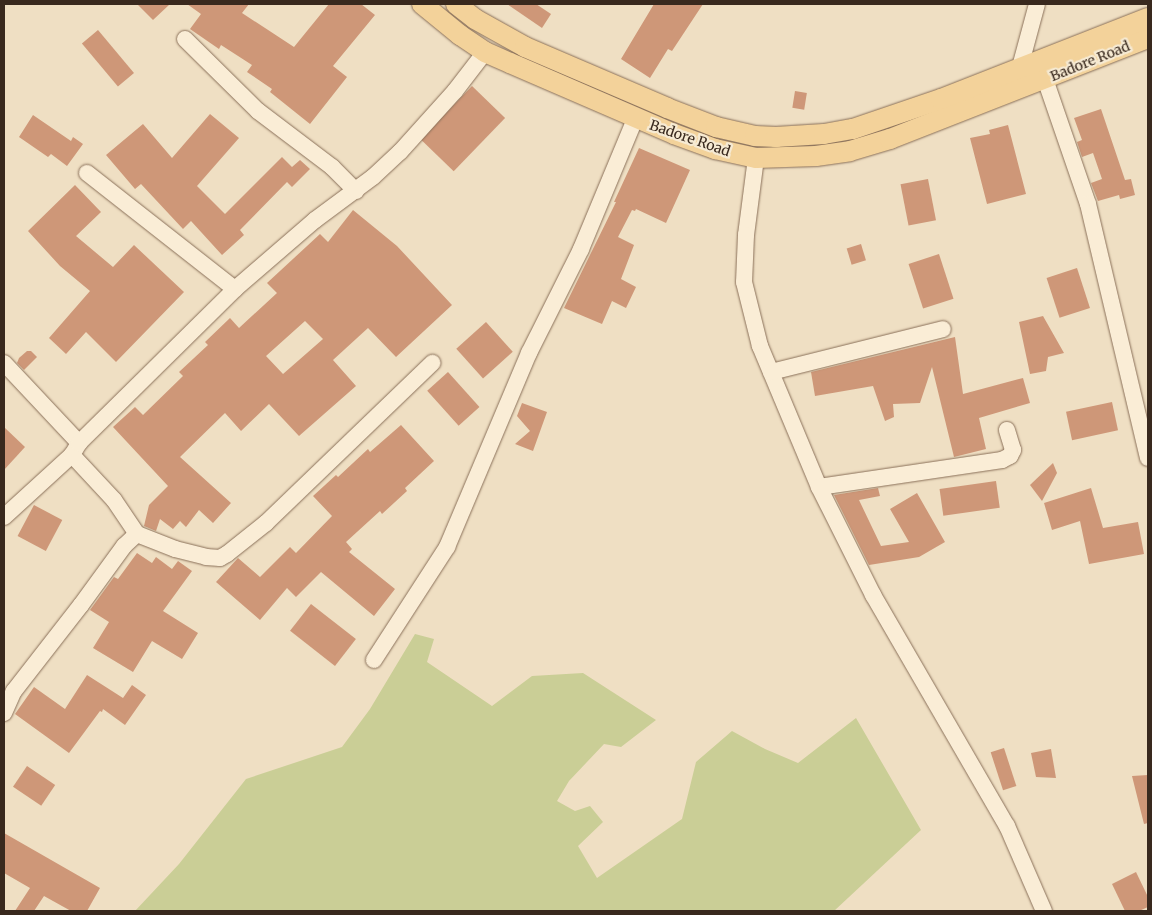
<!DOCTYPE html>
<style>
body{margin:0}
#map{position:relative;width:1152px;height:915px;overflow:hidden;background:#efdfc3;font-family:Merriweather,serif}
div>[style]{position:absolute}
.green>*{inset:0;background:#cace96}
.building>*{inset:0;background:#ce9778;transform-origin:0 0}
.roads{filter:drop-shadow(0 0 1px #8a7059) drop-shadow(0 0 1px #8a7059)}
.minor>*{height:16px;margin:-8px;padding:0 8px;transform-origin:8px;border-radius:8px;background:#faedd6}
.major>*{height:20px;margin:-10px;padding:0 10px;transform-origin:10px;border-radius:10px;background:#f3d29a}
span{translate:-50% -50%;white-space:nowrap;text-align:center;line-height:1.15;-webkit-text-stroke:4.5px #f6ead3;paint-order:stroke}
.street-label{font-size:14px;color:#39291e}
.frame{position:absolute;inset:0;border:5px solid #39291e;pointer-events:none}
</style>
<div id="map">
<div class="green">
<i style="clip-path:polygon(415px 634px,434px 639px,427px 662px,492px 706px,532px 676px,583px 673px,656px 720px,621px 747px,604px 744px,569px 781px,557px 801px,575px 811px,590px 806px,603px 822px,578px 846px,597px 878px,682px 819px,696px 762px,732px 731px,765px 749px,798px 763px,856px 718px,921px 830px,834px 911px,135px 911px,179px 864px,246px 779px,342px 747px,370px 709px)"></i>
</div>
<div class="building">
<i style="clip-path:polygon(137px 4px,170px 4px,153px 20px)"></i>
<i style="clip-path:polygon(187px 4px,249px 4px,242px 13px,294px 47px,329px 4px,361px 4px,375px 15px,333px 66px,347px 77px,310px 124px,270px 92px,272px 89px,247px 72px,252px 65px,221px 45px,219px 49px,190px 29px,201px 14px)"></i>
<i style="clip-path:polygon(507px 4px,536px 4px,551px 14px,542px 28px)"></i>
<i style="clip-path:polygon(654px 4px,703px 4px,672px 51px,668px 49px,650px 78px,621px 59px)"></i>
<i style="left:98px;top:30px;width:56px;height:21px;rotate:50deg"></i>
<i style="left:472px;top:86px;width:46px;height:74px;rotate:44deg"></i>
<i style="left:795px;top:91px;width:12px;height:17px;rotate:9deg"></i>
<i style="clip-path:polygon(1101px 109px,1125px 180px,1131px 179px,1135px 195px,1120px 199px,1119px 195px,1098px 201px,1091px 183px,1102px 179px,1093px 153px,1082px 157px,1077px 142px,1082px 140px,1074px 118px)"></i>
<i style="clip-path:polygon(210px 114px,239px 138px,197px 186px,225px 214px,282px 157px,292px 167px,300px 160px,310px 169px,292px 187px,287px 182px,240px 230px,244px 235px,222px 255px,191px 221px,183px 229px,141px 184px,135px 189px,106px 155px,143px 124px,172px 158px)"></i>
<i style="clip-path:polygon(33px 115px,71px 141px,73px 137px,83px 144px,67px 166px,51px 154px,48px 157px,19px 137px)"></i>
<i style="clip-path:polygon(1008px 125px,1026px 194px,987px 204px,970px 138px,990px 134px,989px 130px)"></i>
<i style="clip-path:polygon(639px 148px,690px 170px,666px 223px,636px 209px,635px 211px,632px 210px,618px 237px,634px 245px,621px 279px,636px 287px,626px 308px,612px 301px,602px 324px,564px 308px,616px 202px,614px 202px)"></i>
<i style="left:928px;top:179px;width:42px;height:28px;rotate:79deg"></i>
<i style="clip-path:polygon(75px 185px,101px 212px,76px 236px,113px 267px,134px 245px,184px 292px,116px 362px,86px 332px,66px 354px,49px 338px,90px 291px,60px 266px,28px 231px)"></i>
<i style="clip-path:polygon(evenodd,353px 210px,397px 246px,452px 305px,396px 357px,368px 328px,333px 360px,356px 386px,299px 436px,269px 404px,241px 431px,225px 413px,180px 457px,231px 503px,213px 523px,199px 510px,186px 527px,180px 521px,173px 529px,160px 519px,156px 531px,144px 526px,149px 505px,168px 486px,113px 427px,135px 407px,143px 415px,183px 376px,179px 372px,208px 345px,205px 342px,230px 318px,239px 328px,277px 293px,267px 283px,320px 234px,328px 242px,353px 210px,305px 321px,323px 339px,283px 374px,266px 356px,305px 321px)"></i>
<i style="left:861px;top:244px;width:17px;height:15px;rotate:73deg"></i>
<i style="left:939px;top:254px;width:47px;height:32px;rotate:72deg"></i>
<i style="left:1077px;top:268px;width:42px;height:32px;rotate:72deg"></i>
<i style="clip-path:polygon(1043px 316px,1064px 353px,1048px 357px,1046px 371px,1030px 374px,1019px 322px)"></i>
<i style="left:486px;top:322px;width:40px;height:40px;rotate:48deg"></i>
<i style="clip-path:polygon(955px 337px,963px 394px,1023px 378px,1030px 403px,979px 418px,986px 449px,954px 457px,932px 367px,920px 403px,893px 404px,894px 417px,885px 421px,873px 386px,815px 396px,811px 372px)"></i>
<i style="clip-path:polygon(27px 351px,31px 351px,37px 357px,24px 370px,17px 363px,19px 358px)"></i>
<i style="left:448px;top:372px;width:47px;height:28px;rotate:48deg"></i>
<i style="left:1112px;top:402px;width:29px;height:47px;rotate:78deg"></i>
<i style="clip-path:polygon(522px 403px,547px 412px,533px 451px,515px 444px,530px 431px,517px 416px)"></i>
<i style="clip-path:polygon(401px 425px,434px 461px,405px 488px,407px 491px,382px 514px,380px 511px,346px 542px,352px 549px,349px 552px,395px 589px,374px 616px,321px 572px,296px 597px,287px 588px,260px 620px,216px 582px,238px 558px,260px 577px,290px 547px,296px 553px,332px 516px,313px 496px,336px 475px,338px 477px,368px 449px,370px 452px)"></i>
<i style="clip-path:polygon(4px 427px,25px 447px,4px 470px)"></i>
<i style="clip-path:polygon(1053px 463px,1057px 473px,1042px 501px,1030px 485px)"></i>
<i style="left:996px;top:481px;width:27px;height:57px;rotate:82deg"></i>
<i style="clip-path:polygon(878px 488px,880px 496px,859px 500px,881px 546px,909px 542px,890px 509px,917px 493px,945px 542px,919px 557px,869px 565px,834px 495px)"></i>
<i style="clip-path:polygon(1091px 488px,1103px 528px,1138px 522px,1144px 554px,1089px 564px,1080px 521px,1052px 530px,1044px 503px)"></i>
<i style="left:34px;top:505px;width:32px;height:35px;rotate:28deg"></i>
<i style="clip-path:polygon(137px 553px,152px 563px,156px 557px,172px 569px,178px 561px,192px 571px,163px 611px,198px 633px,182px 659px,152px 641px,133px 672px,93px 648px,109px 622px,90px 610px,114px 577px,118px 579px)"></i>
<i style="left:311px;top:604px;width:57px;height:34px;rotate:38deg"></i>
<i style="clip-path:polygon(87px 675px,123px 698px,132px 685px,146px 695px,125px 725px,103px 709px,102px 712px,100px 711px,69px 753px,15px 714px,34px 687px,65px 709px)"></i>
<i style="left:1004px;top:748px;width:40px;height:14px;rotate:72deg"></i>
<i style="clip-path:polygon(1051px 749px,1056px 778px,1036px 777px,1031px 753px)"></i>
<i style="left:27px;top:766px;width:34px;height:25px;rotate:34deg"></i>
<i style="clip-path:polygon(1148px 775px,1148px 823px,1144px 824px,1132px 776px)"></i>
<i style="clip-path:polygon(4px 833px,100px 888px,87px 911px,71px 911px,44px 896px,34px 911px,15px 911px,30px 888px,4px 873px)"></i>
<i style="clip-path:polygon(1136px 872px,1148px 897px,1148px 907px,1139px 911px,1125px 911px,1112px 884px)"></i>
</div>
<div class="roads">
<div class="minor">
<i style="left:185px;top:39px;width:103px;rotate:44.6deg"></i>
<i style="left:258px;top:111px;width:93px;rotate:37.1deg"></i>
<i style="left:332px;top:167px;width:34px;rotate:45deg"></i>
<i style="left:1020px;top:67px;width:65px;rotate:-74.9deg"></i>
<i style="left:1045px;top:79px;width:132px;rotate:71deg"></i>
<i style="left:1088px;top:204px;width:261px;rotate:76.7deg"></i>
<i style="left:756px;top:158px;width:78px;rotate:97.4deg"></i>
<i style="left:746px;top:235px;width:47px;rotate:92.4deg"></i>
<i style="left:744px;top:282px;width:66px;rotate:76deg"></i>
<i style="left:760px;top:346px;width:153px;rotate:67.3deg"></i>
<i style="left:819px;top:487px;width:121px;rotate:63.4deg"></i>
<i style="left:873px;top:595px;width:267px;rotate:59.9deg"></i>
<i style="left:1007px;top:826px;width:93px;rotate:66.5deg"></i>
<i style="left:87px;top:173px;width:188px;rotate:38.1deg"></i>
<i style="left:4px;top:363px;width:110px;rotate:46.8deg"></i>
<i style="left:771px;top:372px;width:177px;rotate:-14deg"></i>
<i style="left:819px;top:487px;width:185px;rotate:-8.4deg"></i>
<i style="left:1002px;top:460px;width:9px;rotate:-27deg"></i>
<i style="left:1010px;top:456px;width:7px;rotate:-63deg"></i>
<i style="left:1013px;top:450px;width:21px;rotate:-107deg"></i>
<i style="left:4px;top:517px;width:92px;rotate:-42.4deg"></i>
<i style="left:137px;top:534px;width:41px;rotate:21.5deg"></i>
<i style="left:175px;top:549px;width:32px;rotate:14deg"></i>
<i style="left:206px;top:557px;width:14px;rotate:4deg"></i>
<i style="left:220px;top:558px;width:8px;rotate:-30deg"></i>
<i style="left:227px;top:554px;width:50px;rotate:-38.5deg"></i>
<i style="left:266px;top:523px;width:231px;rotate:-43.9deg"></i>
<i style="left:374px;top:660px;width:135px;rotate:-57.1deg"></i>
<i style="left:447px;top:547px;width:211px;rotate:-67.1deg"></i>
<i style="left:529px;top:353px;width:116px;rotate:-63.4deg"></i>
<i style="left:581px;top:249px;width:141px;rotate:-67.4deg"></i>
<i style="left:4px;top:713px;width:24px;rotate:-66deg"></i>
<i style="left:14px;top:691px;width:109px;rotate:-52.1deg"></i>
<i style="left:81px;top:605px;width:73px;rotate:-53.9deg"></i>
<i style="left:124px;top:546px;width:18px;rotate:-43deg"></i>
<i style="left:137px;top:534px;width:41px;rotate:-124.1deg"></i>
<i style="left:114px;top:500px;width:62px;rotate:-133deg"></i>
<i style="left:72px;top:455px;width:14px;rotate:-60deg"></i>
<i style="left:79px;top:443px;width:219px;rotate:-44.6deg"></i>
<i style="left:235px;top:289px;width:106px;rotate:-40.8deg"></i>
<i style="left:315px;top:220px;width:72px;rotate:-36.6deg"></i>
<i style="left:373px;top:177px;width:37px;rotate:-43deg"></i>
<i style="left:400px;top:152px;width:82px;rotate:-48deg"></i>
<i style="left:455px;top:91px;width:49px;rotate:-52.4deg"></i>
</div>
<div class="major">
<i style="left:422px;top:4px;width:49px;rotate:39.2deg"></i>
<i style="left:460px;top:35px;width:30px;rotate:34deg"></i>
<i style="left:485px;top:52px;width:27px;rotate:24deg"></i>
<i style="left:510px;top:63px;width:179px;rotate:23.4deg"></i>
<i style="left:674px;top:134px;width:44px;rotate:20.1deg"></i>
<i style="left:715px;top:149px;width:42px;rotate:12.4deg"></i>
<i style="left:756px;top:158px;width:60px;rotate:-1.9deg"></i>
<i style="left:816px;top:156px;width:34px;rotate:-8deg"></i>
<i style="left:850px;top:151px;width:42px;rotate:-16.7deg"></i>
<i style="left:890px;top:139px;width:277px;rotate:-21.4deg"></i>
<i style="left:456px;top:4px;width:24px;rotate:38deg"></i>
<i style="left:475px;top:19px;width:57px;rotate:29.2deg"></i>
<i style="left:525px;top:47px;width:155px;rotate:23.2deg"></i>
<i style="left:667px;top:108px;width:53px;rotate:21.2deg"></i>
<i style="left:716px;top:127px;width:40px;rotate:13deg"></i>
<i style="left:755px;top:136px;width:21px;rotate:3deg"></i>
<i style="left:776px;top:137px;width:48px;rotate:-3.6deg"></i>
<i style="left:824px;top:134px;width:29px;rotate:-10deg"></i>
<i style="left:853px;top:129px;width:93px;rotate:-18.8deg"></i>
<i style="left:941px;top:99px;width:222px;rotate:-21.4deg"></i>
</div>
</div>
<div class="street-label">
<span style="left:1090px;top:61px;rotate:-22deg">Badore Road</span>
<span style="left:690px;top:138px;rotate:19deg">Badore Road</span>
</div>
<div class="frame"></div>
</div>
